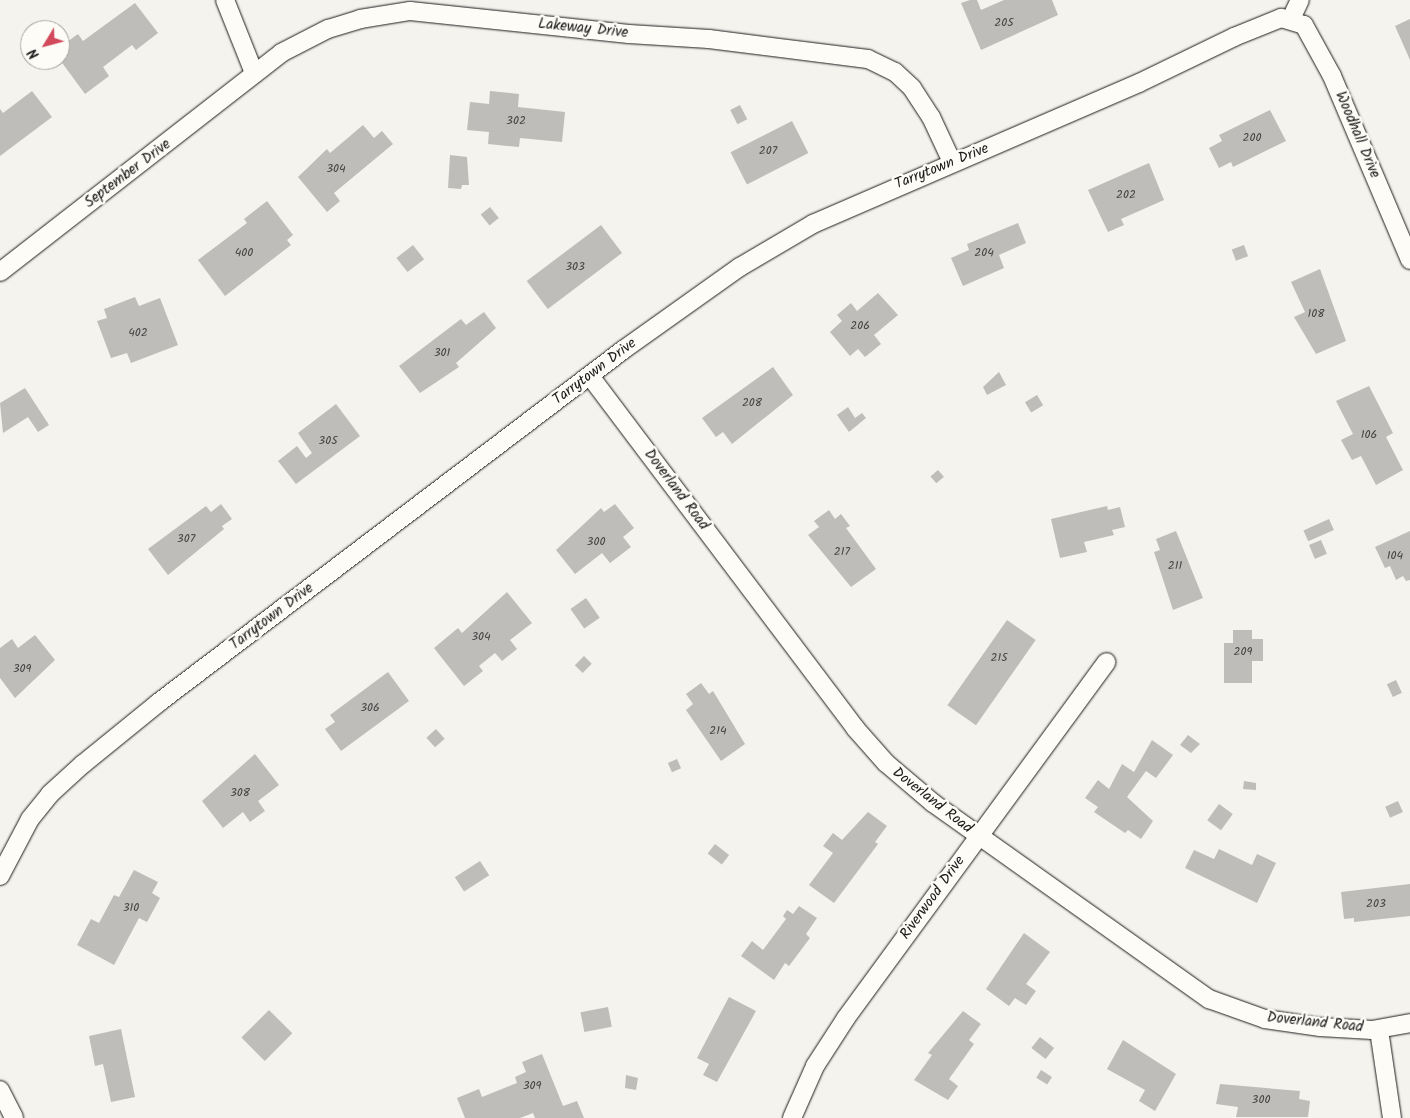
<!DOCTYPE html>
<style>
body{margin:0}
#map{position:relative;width:1410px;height:1118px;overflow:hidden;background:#f4f3ee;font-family:Kalam,sans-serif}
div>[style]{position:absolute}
.building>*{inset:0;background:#bebdba;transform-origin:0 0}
.roads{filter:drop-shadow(0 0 1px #1c1c1c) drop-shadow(0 0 1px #1c1c1c)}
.minor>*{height:18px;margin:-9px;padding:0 9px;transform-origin:9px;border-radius:9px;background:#fdfcf7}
span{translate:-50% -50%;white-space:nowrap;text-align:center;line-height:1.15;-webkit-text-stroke:5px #fdfcf7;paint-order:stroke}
.number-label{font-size:12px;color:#444}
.number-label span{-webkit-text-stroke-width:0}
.street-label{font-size:15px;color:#1c1c1c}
.north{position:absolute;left:20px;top:20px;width:50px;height:50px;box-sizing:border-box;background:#fdfcf7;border:1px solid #a3a29f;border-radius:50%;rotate:233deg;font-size:14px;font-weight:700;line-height:20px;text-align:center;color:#1c1c1c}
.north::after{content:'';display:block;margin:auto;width:18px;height:22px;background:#d1495b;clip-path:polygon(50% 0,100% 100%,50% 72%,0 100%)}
</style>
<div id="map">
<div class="building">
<i style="clip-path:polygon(970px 0,977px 0,981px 10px,1004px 0,1052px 0,1058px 15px,981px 50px,961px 3px)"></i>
<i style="clip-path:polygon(135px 3px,158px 33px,136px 50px,132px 45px,103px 67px,109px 76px,85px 94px,60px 60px,60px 47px,78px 34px,83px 41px)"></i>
<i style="clip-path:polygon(1410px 19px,1410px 60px,1395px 26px)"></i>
<i style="clip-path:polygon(32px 91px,52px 117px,0 156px,0 109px,3px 113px)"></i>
<i style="clip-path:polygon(490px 91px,519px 94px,518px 107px,565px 112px,562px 142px,520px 138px,519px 147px,488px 144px,489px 132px,467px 130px,470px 102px,489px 104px)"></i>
<i style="left:740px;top:105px;width:16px;height:11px;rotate:63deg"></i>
<i style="clip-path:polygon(1270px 110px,1286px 141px,1233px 167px,1231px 162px,1219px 168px,1209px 148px,1222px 141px,1219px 135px)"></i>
<i style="left:792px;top:121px;width:36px;height:69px;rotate:63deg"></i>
<i style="clip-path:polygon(363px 125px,374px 138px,382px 131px,393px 144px,334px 193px,340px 201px,327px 212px,298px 177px,327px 149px,330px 153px)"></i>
<i style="clip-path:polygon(450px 155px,467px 157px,469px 185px,462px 185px,461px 189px,448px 188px)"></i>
<i style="clip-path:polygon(1149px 163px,1164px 200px,1121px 219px,1124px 225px,1108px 232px,1088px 190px)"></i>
<i style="clip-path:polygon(267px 201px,293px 235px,287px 240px,291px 245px,225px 296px,198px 260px,247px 223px,244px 219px)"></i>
<i style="left:490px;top:207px;width:14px;height:12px;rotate:51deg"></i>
<i style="clip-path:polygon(1018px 223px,1026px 243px,999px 255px,1004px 268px,963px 286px,951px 258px,969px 250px,967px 244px)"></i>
<i style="left:601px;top:225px;width:35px;height:93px;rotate:53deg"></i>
<i style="left:413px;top:245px;width:18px;height:21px;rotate:52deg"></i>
<i style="left:1244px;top:245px;width:12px;height:13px;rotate:70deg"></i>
<i style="clip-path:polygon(1320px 269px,1346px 341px,1316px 354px,1294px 317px,1305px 312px,1291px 282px)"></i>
<i style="clip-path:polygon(878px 293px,898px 315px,874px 335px,881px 344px,865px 357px,858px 349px,850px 356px,830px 332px,842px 321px,837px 315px,851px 303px,857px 311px)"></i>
<i style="clip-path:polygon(135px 297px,139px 306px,160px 298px,178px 345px,131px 363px,127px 353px,111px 358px,97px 321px,107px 318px,104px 309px)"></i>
<i style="clip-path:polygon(484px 312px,496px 328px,456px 363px,459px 367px,420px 393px,399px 366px,461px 319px,466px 325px)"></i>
<i style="clip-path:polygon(773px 367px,793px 395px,732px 444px,723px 432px,716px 437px,702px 418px)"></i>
<i style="clip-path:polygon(999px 372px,1006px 385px,987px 395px,983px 387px)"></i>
<i style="clip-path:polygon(1369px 386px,1393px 433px,1386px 437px,1403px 470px,1376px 485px,1361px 456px,1352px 460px,1341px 440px,1353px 434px,1336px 401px)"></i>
<i style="clip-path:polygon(25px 388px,49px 425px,38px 432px,28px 417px,3px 433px,0 403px)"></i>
<i style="left:1037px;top:395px;width:12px;height:14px;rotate:59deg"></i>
<i style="clip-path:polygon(336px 404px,360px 436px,296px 484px,278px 461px,297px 446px,306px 458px,312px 453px,298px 433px)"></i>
<i style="clip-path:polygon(848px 407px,855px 418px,862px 413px,866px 418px,849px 432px,837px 415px)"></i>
<i style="left:938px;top:470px;width:9px;height:10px;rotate:49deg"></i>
<i style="clip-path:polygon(221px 504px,232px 519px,222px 526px,224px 529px,168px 575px,148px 549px,206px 506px,211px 512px)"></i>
<i style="clip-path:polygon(615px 504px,634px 528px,623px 537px,631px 547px,610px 563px,602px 553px,575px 574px,556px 550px,601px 508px,604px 512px)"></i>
<i style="clip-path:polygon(1107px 506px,1108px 510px,1120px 507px,1125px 527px,1112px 530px,1114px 535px,1084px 542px,1087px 552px,1060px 558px,1051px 519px)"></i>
<i style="clip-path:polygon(829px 510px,835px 519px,841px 514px,850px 526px,846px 528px,876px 569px,851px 587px,808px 535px,819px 527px,814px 521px)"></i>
<i style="left:1329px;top:519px;width:12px;height:28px;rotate:66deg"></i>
<i style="clip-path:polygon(1176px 531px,1203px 598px,1173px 610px,1154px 552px,1160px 550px,1156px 539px)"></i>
<i style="clip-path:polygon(1410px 531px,1410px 580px,1406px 581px,1403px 576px,1396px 580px,1390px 566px,1385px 568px,1375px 547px)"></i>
<i style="left:1321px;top:540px;width:15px;height:13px;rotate:67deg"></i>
<i style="clip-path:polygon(507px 592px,532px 623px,510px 640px,517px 649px,502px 661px,495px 653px,479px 666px,483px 671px,464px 686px,434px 648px,458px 628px,462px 633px)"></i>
<i style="left:586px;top:598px;width:24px;height:19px;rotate:55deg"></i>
<i style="left:1007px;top:620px;width:35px;height:104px;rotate:35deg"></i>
<i style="clip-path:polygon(1233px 630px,1252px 630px,1252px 639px,1263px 639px,1263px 661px,1252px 661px,1252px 683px,1224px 683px,1224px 643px,1233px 643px)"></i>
<i style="clip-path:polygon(35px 635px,55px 660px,15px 698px,0 678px,0 648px,12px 639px,18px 648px)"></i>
<i style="left:584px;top:656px;width:11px;height:13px;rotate:45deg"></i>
<i style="clip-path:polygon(388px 672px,409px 701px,341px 751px,325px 729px,335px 722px,330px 715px)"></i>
<i style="left:1396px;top:680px;width:14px;height:10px;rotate:65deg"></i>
<i style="clip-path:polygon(701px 683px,709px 694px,713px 691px,745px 744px,721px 761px,686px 710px,693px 704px,686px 694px)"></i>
<i style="left:436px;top:729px;width:13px;height:13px;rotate:48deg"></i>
<i style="clip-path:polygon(1188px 735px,1200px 744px,1191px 753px,1180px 745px)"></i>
<i style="clip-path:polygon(1152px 740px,1173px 755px,1156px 778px,1146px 771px,1127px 797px,1153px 821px,1141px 839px,1128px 830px,1125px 833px,1094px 812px,1098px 807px,1085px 798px,1098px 780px,1109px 789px,1122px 764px,1134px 772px)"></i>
<i style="clip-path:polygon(255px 754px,279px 785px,258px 801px,265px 811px,250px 822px,243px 812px,223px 828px,202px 801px)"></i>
<i style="left:677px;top:759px;width:10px;height:10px;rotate:66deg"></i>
<i style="clip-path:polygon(1244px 781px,1256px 783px,1256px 790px,1243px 789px)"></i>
<i style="left:1398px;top:801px;width:12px;height:14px;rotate:66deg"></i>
<i style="left:1219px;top:804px;width:17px;height:20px;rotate:36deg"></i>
<i style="clip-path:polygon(868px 812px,887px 826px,875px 842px,878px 844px,834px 903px,809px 885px,833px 853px,823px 846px,833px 833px,842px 840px)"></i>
<i style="left:715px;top:844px;width:18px;height:12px;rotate:38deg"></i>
<i style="clip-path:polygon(1219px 849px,1252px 865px,1257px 854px,1276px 863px,1257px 903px,1185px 868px,1194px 850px,1214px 859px)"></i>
<i style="left:480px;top:861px;width:17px;height:30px;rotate:57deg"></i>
<i style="clip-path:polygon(134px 870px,158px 882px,152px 893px,160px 898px,147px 922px,139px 918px,114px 965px,77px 945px,91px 919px,99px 923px,114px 895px,119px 897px)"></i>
<i style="clip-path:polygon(1410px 884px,1410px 916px,1354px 922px,1354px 918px,1344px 919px,1341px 892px)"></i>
<i style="clip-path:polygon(799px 906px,817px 918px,806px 934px,810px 938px,789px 966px,785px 963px,774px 980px,741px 956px,752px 941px,763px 950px,786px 919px,783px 916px,787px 910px,793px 914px)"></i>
<i style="clip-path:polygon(1024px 933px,1050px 952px,1026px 984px,1036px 991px,1026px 1005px,1015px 998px,1009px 1006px,986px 989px)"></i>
<i style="clip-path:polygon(729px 997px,756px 1011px,717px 1082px,703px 1075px,709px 1064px,697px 1058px)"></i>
<i style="left:608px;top:1007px;width:20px;height:28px;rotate:79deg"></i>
<i style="left:269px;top:1010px;width:33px;height:39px;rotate:45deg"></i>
<i style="clip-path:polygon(963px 1011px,981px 1024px,969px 1040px,974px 1044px,949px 1079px,958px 1086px,948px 1100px,914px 1080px,932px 1055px,928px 1053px)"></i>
<i style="clip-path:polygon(121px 1029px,135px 1097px,111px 1102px,103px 1064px,95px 1066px,89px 1036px)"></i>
<i style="left:1040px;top:1037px;width:18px;height:14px;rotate:38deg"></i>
<i style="clip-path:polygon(1123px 1040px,1176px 1074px,1155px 1111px,1139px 1101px,1145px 1090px,1107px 1069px)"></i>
<i style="clip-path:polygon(542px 1054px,563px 1106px,577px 1101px,584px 1118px,535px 1118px,533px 1113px,520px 1118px,465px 1118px,457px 1098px,479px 1089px,482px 1097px,517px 1083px,515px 1077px,526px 1072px,522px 1062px)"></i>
<i style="left:1041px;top:1070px;width:13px;height:9px;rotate:32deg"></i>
<i style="clip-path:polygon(626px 1075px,638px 1078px,636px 1090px,625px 1088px)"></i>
<i style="clip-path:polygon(1220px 1084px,1300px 1091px,1299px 1099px,1310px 1101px,1308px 1117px,1236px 1117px,1238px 1107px,1216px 1104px)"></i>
</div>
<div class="roads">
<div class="minor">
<i style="left:225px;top:0;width:79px;rotate:68.3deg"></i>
<i style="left:1291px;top:19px;width:21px;rotate:-65deg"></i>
<i style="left:0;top:272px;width:356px;rotate:-37.9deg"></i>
<i style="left:281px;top:53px;width:53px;rotate:-27.1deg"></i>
<i style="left:328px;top:29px;width:34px;rotate:-17deg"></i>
<i style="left:360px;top:19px;width:51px;rotate:-9.1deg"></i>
<i style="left:410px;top:11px;width:220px;rotate:6deg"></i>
<i style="left:629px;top:34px;width:80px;rotate:3.6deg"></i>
<i style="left:709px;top:39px;width:160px;rotate:7.2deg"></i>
<i style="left:868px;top:59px;width:30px;rotate:26deg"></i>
<i style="left:895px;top:72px;width:23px;rotate:43deg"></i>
<i style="left:912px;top:88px;width:35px;rotate:57deg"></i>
<i style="left:931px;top:117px;width:50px;rotate:65deg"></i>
<i style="left:590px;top:376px;width:441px;rotate:53deg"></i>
<i style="left:855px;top:728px;width:47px;rotate:48.5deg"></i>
<i style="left:886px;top:763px;width:62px;rotate:40.4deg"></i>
<i style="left:933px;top:803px;width:339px;rotate:35.4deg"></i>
<i style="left:1209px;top:999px;width:59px;rotate:19.7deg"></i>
<i style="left:1265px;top:1019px;width:56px;rotate:8.3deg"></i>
<i style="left:1320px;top:1027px;width:52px;rotate:3.3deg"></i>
<i style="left:1372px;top:1030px;width:39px;rotate:-10deg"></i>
<i style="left:0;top:876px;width:64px;rotate:-62.2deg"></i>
<i style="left:30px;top:819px;width:32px;rotate:-51deg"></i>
<i style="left:50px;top:794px;width:45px;rotate:-42.3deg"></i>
<i style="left:83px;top:764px;width:97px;rotate:-39.1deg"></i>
<i style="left:158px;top:703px;width:584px;rotate:-37.2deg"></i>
<i style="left:623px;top:350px;width:143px;rotate:-35.4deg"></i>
<i style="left:740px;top:267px;width:85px;rotate:-30.5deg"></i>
<i style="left:813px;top:224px;width:355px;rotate:-23.4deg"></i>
<i style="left:1139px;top:83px;width:106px;rotate:-25.8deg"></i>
<i style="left:1234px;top:37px;width:51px;rotate:-22deg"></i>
<i style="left:1281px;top:18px;width:24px;rotate:17deg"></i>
<i style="left:1304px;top:25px;width:58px;rotate:61.2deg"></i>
<i style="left:1332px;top:76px;width:200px;rotate:67deg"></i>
<i style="left:1379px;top:1030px;width:89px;rotate:81.6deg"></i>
<i style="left:0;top:1090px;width:31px;rotate:63deg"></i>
<i style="left:792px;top:1118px;width:57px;rotate:-66.1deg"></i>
<i style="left:815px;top:1066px;width:57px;rotate:-57.1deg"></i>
<i style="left:846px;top:1018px;width:441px;rotate:-53.8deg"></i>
</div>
</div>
<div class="number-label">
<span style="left:1004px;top:23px">205</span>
<span style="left:516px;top:121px">302</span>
<span style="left:1252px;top:138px">200</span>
<span style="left:768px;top:151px">207</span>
<span style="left:336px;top:169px">304</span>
<span style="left:1126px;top:195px">202</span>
<span style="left:244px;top:253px">400</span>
<span style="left:984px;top:253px">204</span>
<span style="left:575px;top:267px">303</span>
<span style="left:1316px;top:314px">108</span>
<span style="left:860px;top:326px">206</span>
<span style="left:138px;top:333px">402</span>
<span style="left:442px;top:353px">301</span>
<span style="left:752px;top:403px">208</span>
<span style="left:1369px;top:435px">106</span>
<span style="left:328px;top:441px">305</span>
<span style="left:186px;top:539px">307</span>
<span style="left:596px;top:542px">300</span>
<span style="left:842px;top:552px">217</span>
<span style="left:1395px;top:556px">104</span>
<span style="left:1175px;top:566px">211</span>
<span style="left:481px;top:637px">304</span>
<span style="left:1243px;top:652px">209</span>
<span style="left:999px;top:658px">215</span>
<span style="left:22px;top:669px">309</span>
<span style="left:370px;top:708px">306</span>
<span style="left:718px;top:731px">214</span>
<span style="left:240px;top:793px">308</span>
<span style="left:1376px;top:904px">203</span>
<span style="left:131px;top:908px">310</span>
<span style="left:532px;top:1086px">309</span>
<span style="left:1261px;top:1100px">300</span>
</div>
<div class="street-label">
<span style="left:583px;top:29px;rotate:6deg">Lakeway Drive</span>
<span style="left:1357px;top:135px;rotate:67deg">Woodhall Drive</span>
<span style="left:942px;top:167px;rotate:-22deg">Tarrytown Drive</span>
<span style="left:128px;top:174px;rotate:-37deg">September Drive</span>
<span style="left:595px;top:372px;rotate:-37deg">Tarrytown Drive</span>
<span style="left:676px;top:490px;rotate:53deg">Doverland Road</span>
<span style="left:272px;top:617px;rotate:-37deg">Tarrytown Drive</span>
<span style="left:932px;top:801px;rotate:38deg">Doverland Road</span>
<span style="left:933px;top:898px;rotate:-54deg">Riverwood Drive</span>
<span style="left:1315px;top:1023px;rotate:6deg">Doverland Road</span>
</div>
<div class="north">N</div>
</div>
